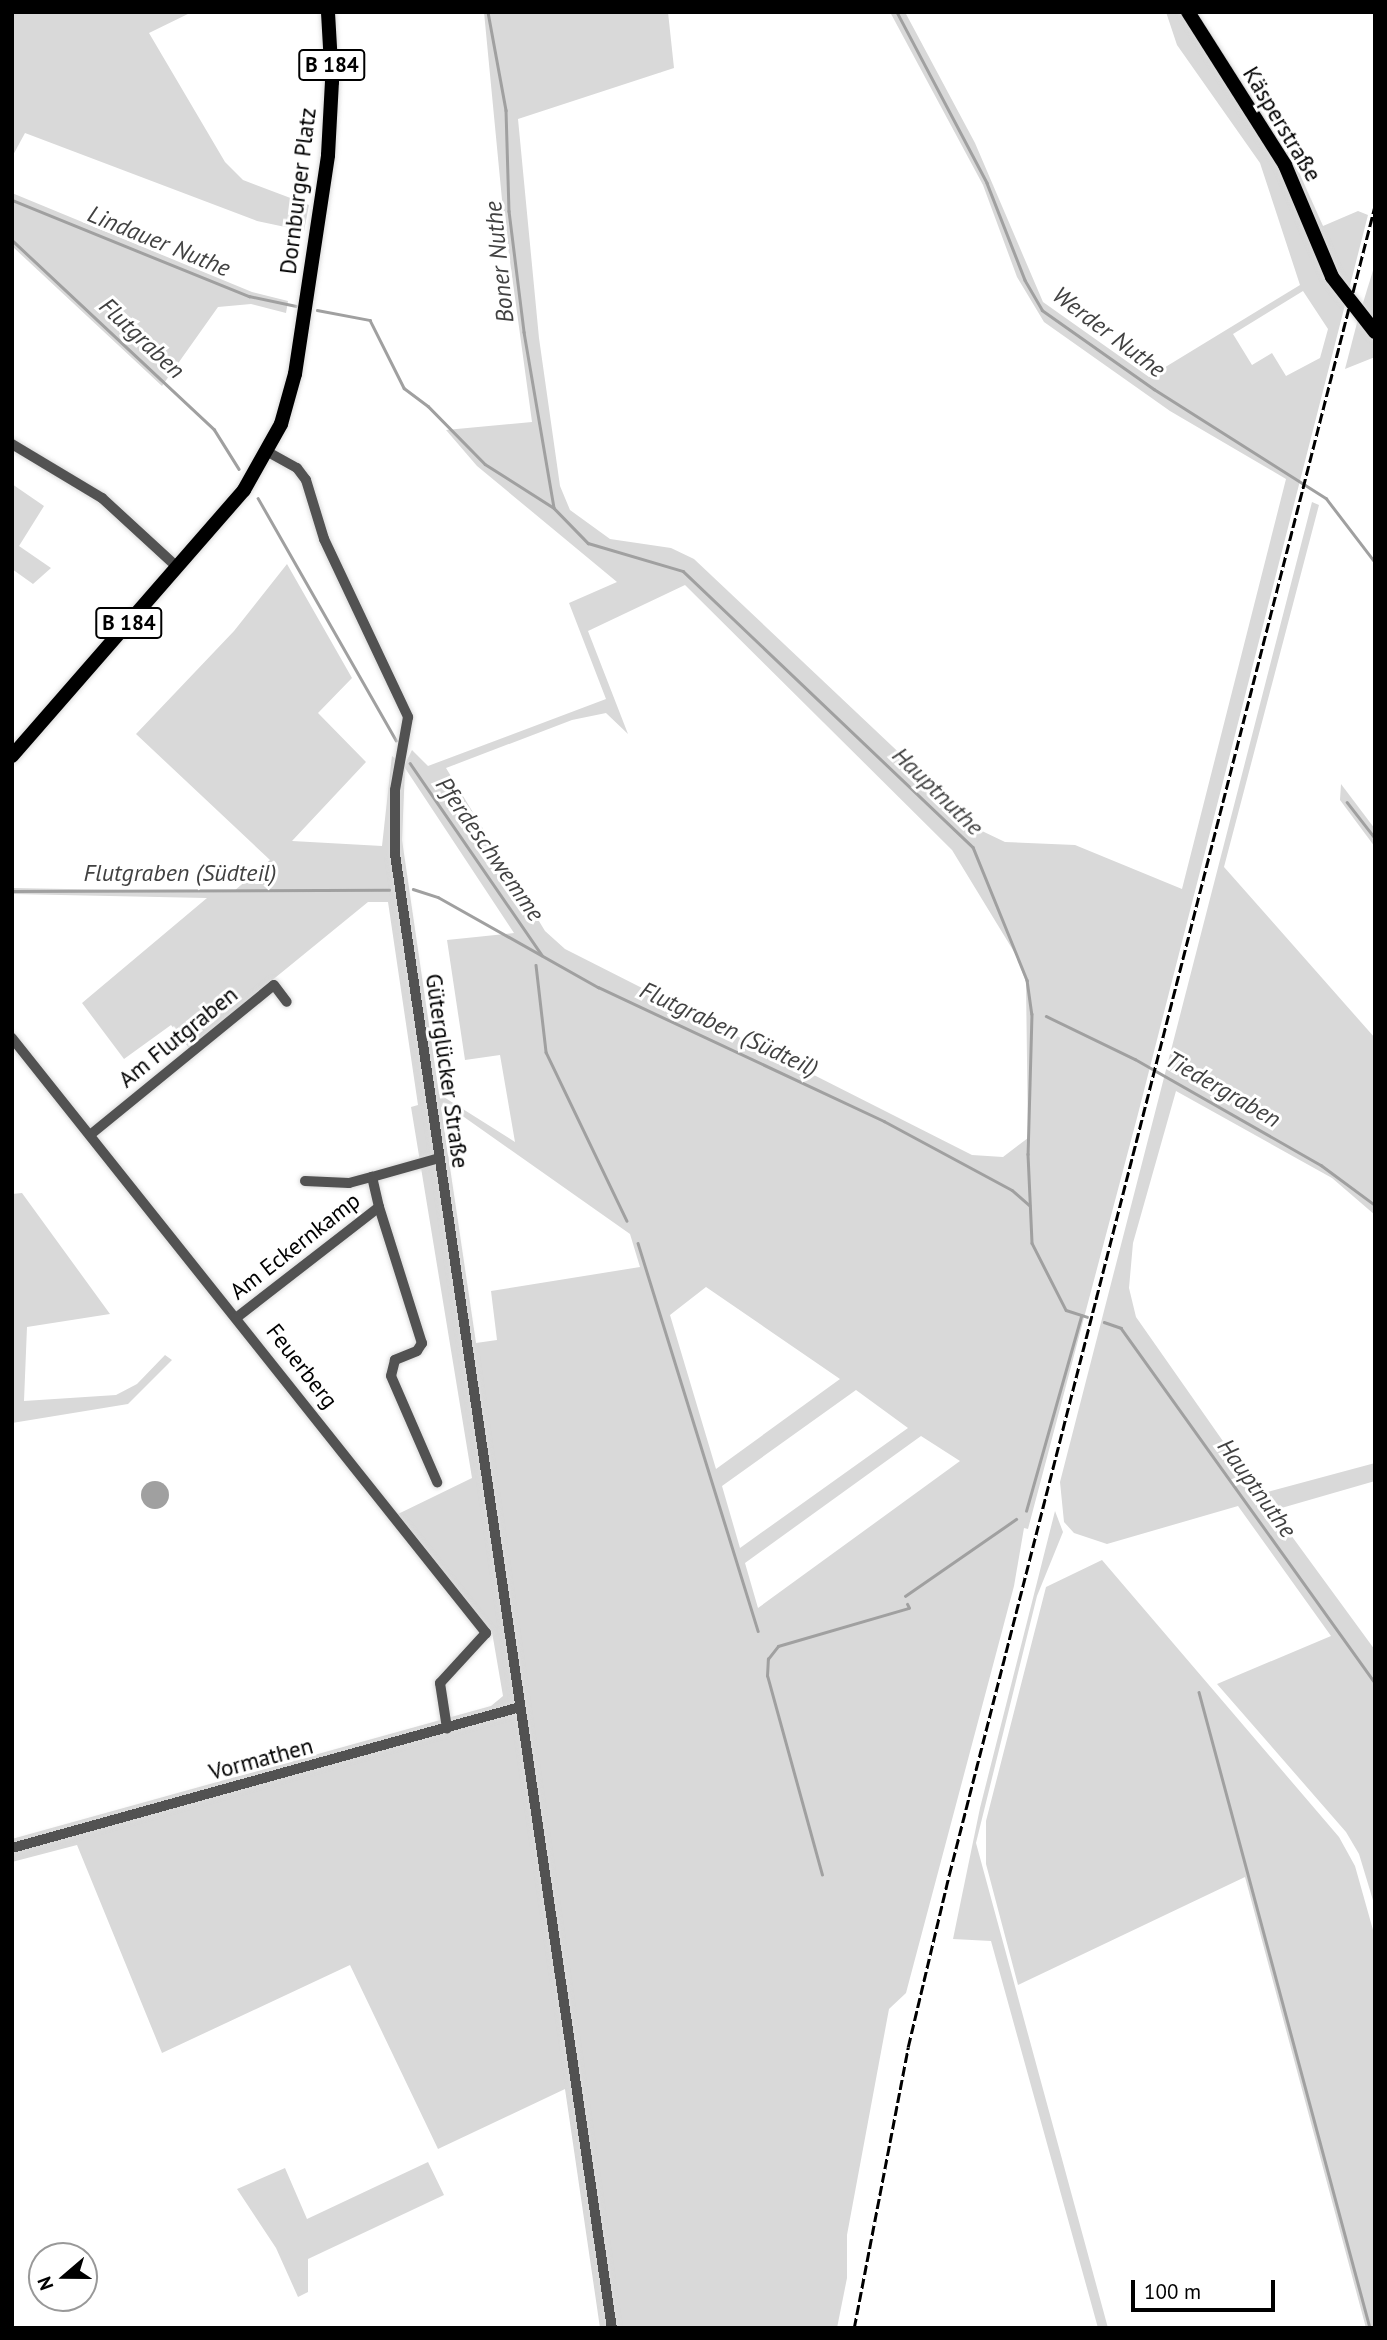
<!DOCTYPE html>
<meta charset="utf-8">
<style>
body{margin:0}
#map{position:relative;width:1387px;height:2340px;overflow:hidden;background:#fff;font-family:"PT Sans",sans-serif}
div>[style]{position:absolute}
.green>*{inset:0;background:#d9d9d9}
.water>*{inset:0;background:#a0a0a0}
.round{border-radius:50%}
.stream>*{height:2.5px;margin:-1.25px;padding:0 1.25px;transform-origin:1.25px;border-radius:1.25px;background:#a0a0a0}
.roads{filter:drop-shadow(0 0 2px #dbdbdb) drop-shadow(0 0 2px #dbdbdb)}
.minor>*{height:10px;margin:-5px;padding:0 5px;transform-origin:5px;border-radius:5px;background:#525252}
.major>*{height:14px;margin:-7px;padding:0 7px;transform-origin:7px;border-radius:7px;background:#000}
.rail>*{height:2.5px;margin-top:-1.25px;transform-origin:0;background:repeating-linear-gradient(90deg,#000 0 10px,transparent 0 13.5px)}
span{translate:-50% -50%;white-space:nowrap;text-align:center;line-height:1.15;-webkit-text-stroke:6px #fff;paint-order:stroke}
.shield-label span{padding:2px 5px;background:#fff;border:2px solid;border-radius:5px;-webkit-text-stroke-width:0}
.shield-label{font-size:21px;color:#000;font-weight:700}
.street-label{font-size:23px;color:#000}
.water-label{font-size:24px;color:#414141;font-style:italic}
.frame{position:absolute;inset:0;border:14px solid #000;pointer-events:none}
.north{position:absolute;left:28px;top:2242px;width:70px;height:70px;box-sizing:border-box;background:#fff;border:2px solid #999;border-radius:50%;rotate:250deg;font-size:19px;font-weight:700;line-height:28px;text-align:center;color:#000}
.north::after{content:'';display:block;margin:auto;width:24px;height:32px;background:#000;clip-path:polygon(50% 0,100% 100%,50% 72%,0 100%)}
.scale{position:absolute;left:1131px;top:2280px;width:144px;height:32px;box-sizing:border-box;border:4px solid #000;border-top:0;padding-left:9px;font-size:21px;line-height:24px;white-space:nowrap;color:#000;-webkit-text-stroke:5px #fff;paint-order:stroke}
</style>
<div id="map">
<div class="green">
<i style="clip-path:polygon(12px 12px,192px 12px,149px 33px,225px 162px,243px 180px,309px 205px,304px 231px,257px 221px,25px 133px,12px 157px)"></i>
<i style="clip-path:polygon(evenodd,484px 12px,668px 12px,674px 68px,518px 119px,539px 338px,560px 486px,570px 510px,610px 539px,671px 548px,694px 559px,982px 831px,1005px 842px,1075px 845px,1182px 889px,1286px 479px,1170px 411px,1044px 322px,1017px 277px,983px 185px,890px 12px,905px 12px,975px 143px,1043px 302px,1149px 377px,1300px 285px,1260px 163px,1177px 45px,1166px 12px,1197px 12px,1297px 168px,1323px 226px,1358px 211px,1368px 215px,1138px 1114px,1028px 1529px,1024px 1528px,1014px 1586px,906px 1993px,889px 2009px,847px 2235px,847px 2278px,837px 2328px,600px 2328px,565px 2089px,438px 2149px,350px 1965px,162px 2053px,77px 1845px,12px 1862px,12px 1839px,491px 1706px,503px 1696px,492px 1632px,398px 1514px,472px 1478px,411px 1107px,418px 1105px,388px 902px,368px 902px,189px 1048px,171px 1025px,124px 1059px,82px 1003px,207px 898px,12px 894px,12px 888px,233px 892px,270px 860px,136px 734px,234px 631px,287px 564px,352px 678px,318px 713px,366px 762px,292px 841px,382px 846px,392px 756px,404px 766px,412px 750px,428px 766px,606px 699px,569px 603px,617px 582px,477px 466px,446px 430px,532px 422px,503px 210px,484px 12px,1303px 291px,1328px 329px,1320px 358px,1286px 376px,1272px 353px,1252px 365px,1233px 334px,1303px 291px,484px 12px,685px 585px,952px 850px,1016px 955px,1026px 982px,1028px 1138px,1003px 1157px,972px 1155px,565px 949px,545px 931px,446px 768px,572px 720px,606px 713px,628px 734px,588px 631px,685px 585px,484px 12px,405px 768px,514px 933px,447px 940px,465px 1060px,500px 1055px,515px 1142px,439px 1094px,402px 840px,405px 768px,484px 12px,441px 1107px,464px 1117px,630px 1234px,640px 1267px,491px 1291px,497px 1340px,476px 1343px,441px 1107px,484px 12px,706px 1287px,840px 1379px,716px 1469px,670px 1315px,706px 1287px,484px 12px,856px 1390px,908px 1428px,740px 1548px,722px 1486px,856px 1390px,484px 12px,921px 1436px,960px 1461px,758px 1608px,745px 1563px,921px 1436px)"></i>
<i style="clip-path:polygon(12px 193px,252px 292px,288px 301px,286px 313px,251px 304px,218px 307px,162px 386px,13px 247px)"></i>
<i style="clip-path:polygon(1375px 264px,1375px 357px,1345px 369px,1358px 319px)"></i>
<i style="clip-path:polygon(12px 484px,44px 506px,19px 546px,51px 568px,33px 584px,12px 569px)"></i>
<i style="clip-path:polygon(1312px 502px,1319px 505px,1224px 867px,1375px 1038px,1375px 1215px,1332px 1178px,1176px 1091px,1133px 1243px,1129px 1288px,1136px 1317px,1260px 1494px,1375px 1463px,1375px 1481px,1278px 1509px,1277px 1516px,1375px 1650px,1375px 1907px,1359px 1854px,1346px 1832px,1217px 1684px,1331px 1636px,1238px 1506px,1107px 1544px,1074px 1533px,1064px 1522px,1060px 1482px)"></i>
<i style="clip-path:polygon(1341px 784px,1375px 829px,1375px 847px,1340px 800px)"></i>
<i style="clip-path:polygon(22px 1193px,110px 1314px,27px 1327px,24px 1401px,116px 1395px,137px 1384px,165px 1355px,172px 1360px,128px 1404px,12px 1423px,12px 1194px)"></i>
<i style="clip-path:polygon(1055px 1511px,1063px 1532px,1037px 1596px,976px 1843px,1108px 2328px,1098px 2328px,991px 1941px,953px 1939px,980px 1808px)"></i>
<i style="clip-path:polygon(1102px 1560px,1339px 1837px,1355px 1866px,1375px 1937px,1375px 2328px,1366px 2328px,1245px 1877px,1018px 1985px,986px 1864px,986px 1821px,1046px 1587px)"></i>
<i style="clip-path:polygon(428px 2162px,444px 2195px,308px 2259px,308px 2292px,298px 2297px,276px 2248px,237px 2189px,285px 2168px,307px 2219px)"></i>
</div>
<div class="water">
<i class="round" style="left:141px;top:1481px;width:28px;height:28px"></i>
</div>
<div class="stream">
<i style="left:488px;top:12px;width:100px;rotate:79.6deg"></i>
<i style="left:506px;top:110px;width:101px;rotate:88.3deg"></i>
<i style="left:509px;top:211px;width:122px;rotate:82.9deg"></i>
<i style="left:524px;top:332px;width:178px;rotate:80.3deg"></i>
<i style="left:897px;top:12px;width:193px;rotate:62.2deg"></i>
<i style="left:987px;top:183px;width:104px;rotate:68.6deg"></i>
<i style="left:1025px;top:280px;width:34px;rotate:60deg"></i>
<i style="left:1042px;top:310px;width:137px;rotate:35.2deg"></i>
<i style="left:1154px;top:389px;width:204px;rotate:32.4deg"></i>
<i style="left:1326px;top:498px;width:81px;rotate:52.6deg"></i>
<i style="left:12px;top:200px;width:256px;rotate:22.1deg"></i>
<i style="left:249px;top:296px;width:48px;rotate:12deg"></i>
<i style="left:12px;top:240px;width:277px;rotate:43.1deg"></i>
<i style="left:214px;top:429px;width:47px;rotate:58deg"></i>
<i style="left:317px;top:310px;width:54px;rotate:10.7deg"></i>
<i style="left:370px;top:320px;width:76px;rotate:63.4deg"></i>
<i style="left:404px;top:388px;width:30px;rotate:37deg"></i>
<i style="left:428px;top:406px;width:81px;rotate:45.5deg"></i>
<i style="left:485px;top:464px;width:82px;rotate:32.5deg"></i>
<i style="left:554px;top:508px;width:49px;rotate:45.8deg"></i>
<i style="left:588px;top:543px;width:99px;rotate:16.4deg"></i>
<i style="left:683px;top:571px;width:400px;rotate:43.6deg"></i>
<i style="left:973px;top:847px;width:144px;rotate:67.9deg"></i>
<i style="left:1027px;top:980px;width:34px;rotate:82deg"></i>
<i style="left:1032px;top:1014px;width:140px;rotate:91.6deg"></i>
<i style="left:1028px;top:1154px;width:89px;rotate:87.4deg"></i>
<i style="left:1032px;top:1243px;width:75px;rotate:63.1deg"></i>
<i style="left:1066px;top:1310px;width:22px;rotate:18deg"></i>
<i style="left:258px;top:498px;width:279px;rotate:60.3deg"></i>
<i style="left:410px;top:763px;width:233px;rotate:55.5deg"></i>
<i style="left:1347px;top:802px;width:46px;rotate:52.1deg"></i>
<i style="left:413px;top:889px;width:26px;rotate:18deg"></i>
<i style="left:438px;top:897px;width:184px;rotate:29.4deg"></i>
<i style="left:598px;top:987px;width:316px;rotate:25.1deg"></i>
<i style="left:884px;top:1121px;width:145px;rotate:28.3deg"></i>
<i style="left:1012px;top:1190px;width:23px;rotate:41deg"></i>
<i style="left:12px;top:891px;width:377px;rotate:-0.2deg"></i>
<i style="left:536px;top:965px;width:88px;rotate:83.4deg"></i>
<i style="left:546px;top:1052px;width:187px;rotate:64.4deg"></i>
<i style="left:1046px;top:1016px;width:99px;rotate:25.8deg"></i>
<i style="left:1135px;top:1059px;width:214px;rotate:29.7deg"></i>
<i style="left:1321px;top:1165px;width:67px;rotate:36.5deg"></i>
<i style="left:638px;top:1243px;width:406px;rotate:72.8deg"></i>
<i style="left:1104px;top:1322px;width:18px;rotate:19deg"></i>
<i style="left:1121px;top:1328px;width:437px;rotate:54.4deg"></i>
<i style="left:1026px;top:1511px;width:203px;rotate:-74.2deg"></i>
<i style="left:905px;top:1596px;width:135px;rotate:-34.7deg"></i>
<i style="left:1199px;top:1692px;width:659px;rotate:74.95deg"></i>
<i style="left:822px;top:1875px;width:206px;rotate:-105.4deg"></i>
<i style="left:767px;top:1676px;width:17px;rotate:-87deg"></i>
<i style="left:768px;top:1659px;width:16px;rotate:-52deg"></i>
<i style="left:778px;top:1646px;width:136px;rotate:-16.2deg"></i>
<i style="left:909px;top:1608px;width:4px;rotate:-117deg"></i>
</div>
<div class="roads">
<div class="minor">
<i style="left:12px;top:444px;width:105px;rotate:31deg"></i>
<i style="left:102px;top:498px;width:102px;rotate:42.6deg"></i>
<i style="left:268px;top:452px;width:33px;rotate:29deg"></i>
<i style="left:297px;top:468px;width:15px;rotate:53deg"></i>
<i style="left:306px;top:480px;width:62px;rotate:73deg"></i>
<i style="left:324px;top:539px;width:197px;rotate:64.7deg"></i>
<i style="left:408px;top:717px;width:74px;rotate:100.1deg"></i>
<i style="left:395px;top:790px;width:64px;rotate:90deg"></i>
<i style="left:395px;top:854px;width:1490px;rotate:81.63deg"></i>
<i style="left:12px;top:1038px;width:761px;rotate:51.46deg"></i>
<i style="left:486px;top:1633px;width:68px;rotate:132.6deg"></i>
<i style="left:440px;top:1683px;width:46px;rotate:81.2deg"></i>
<i style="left:90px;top:1135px;width:237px;rotate:-39.2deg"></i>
<i style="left:274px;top:985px;width:21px;rotate:53deg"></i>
<i style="left:305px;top:1181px;width:44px;rotate:2.6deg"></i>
<i style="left:349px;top:1183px;width:24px;rotate:-15deg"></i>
<i style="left:379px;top:1207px;width:143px;rotate:72.5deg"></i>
<i style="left:422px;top:1343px;width:9px;rotate:122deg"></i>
<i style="left:417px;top:1351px;width:24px;rotate:158deg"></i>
<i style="left:395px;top:1360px;width:16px;rotate:104deg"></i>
<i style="left:391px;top:1376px;width:116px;rotate:66.5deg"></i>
<i style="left:236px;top:1318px;width:181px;rotate:-37.8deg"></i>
<i style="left:379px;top:1207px;width:31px;rotate:-103deg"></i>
<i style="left:372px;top:1177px;width:70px;rotate:-15.8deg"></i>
<i style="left:12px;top:1848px;width:527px;rotate:-15.51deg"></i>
</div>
<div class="major">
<i style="left:1188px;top:12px;width:181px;rotate:57.6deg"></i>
<i style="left:1285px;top:165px;width:121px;rotate:67.2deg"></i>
<i style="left:1332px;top:277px;width:70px;rotate:52deg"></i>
<i style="left:12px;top:756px;width:353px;rotate:-48.9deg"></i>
<i style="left:244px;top:490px;width:76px;rotate:-60.7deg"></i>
<i style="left:281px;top:424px;width:52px;rotate:-74.4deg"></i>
<i style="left:295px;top:374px;width:221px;rotate:-81.4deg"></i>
<i style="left:328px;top:155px;width:73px;rotate:-86.9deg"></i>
<i style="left:332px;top:82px;width:70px;rotate:-93.3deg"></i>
</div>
</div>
<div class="rail">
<i style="left:854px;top:2328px;width:286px;rotate:-79.1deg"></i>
<i style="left:908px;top:2047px;width:177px;rotate:-76.6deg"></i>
<i style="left:949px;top:1875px;width:1723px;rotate:-75.69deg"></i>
</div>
<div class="shield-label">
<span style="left:332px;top:65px">B 184</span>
<span style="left:129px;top:623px">B 184</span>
</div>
<div class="street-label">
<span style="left:1282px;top:124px;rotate:59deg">Käsperstraße</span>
<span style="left:298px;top:191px;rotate:-83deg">Dornburger Platz</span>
<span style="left:178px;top:1037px;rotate:-39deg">Am Flutgraben</span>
<span style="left:447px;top:1071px;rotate:82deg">Güterglücker Straße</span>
<span style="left:295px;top:1246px;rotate:-38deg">Am Eckernkamp</span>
<span style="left:302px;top:1366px;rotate:52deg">Feuerberg</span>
<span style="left:261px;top:1759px;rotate:-15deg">Vormathen</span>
</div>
<div class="water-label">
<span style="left:159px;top:241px;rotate:22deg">Lindauer Nuthe</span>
<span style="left:499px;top:262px;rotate:-96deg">Boner Nuthe</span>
<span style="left:1109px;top:332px;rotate:37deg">Werder Nuthe</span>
<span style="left:142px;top:338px;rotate:43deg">Flutgraben</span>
<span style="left:938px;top:791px;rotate:44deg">Hauptnuthe</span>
<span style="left:490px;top:849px;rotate:55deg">Pferdeschwemme</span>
<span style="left:180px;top:873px">Flutgraben (Südteil)</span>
<span style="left:729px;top:1029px;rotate:25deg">Flutgraben (Südteil)</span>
<span style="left:1223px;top:1089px;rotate:30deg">Tiedergraben</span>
<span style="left:1257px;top:1488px;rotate:54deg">Hauptnuthe</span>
</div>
<div class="frame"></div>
<div class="north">N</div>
<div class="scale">100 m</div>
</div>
